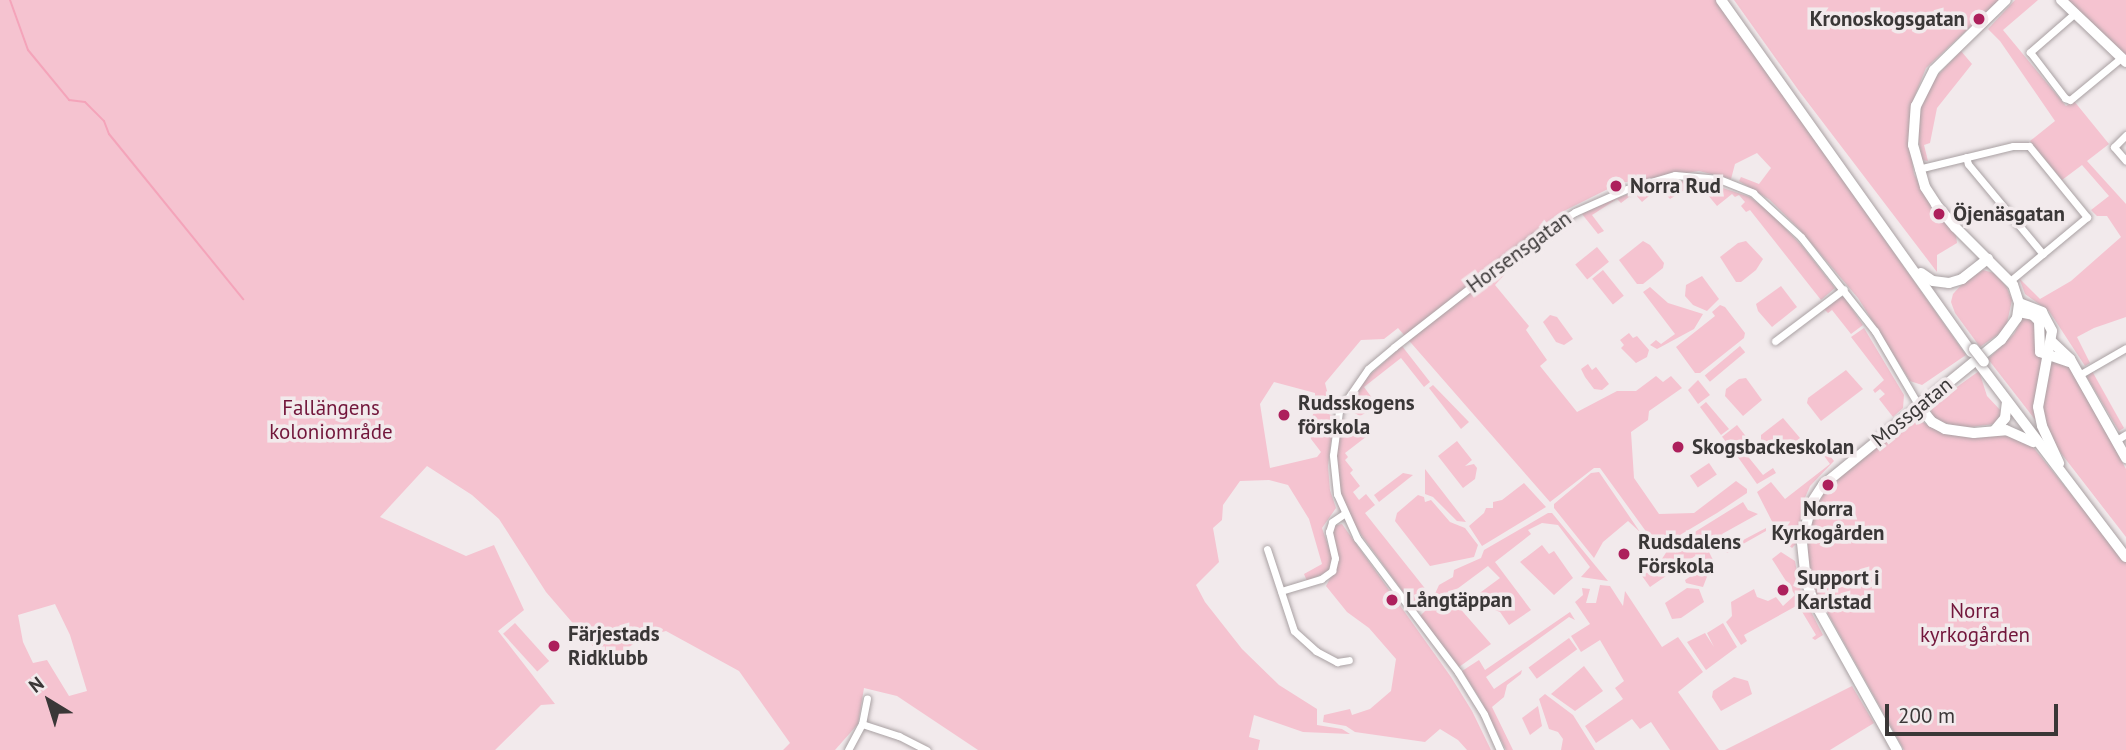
<!DOCTYPE html>
<meta charset="utf-8">
<style>
body{margin:0}
#map{position:relative;width:2126px;height:750px;overflow:hidden;background:#f2eaec;font-family:"PT Sans",sans-serif}
div>[style]{position:absolute}
.green>*{inset:0;background:#f5c3d0;transform-origin:0 0}
.stream>*{height:2px;margin:-1px;padding:0 1px;transform-origin:1px;border-radius:1px;background:#f4a4ba}
.roads{filter:drop-shadow(0 0 2px #a9a1a3) drop-shadow(0 0 2px #a9a1a3)}
.street>*{height:7px;margin:-3.5px;padding:0 3.5px;transform-origin:3.5px;border-radius:3.5px;background:#fff}
.secondary>*{height:10px;margin:-5px;padding:0 5px;transform-origin:5px;border-radius:5px;background:#fff}
.primary>*{height:10px;margin:-5px;padding:0 5px;transform-origin:5px;border-radius:5px;background:#fff}
.bridges{filter:drop-shadow(0 0 2px #a9a1a3) drop-shadow(0 0 2px #a9a1a3)}
.primary-bridge>*{height:10px;margin:-5px;padding:0 5px;transform-origin:5px;border-radius:5px;background:#fff}
.dots>*{width:19px;height:19px;translate:-50% -50%;box-sizing:border-box;border:4px solid #f2eaec;border-radius:50%}
span{translate:-50% -50%;white-space:nowrap;text-align:center;line-height:1.15;-webkit-text-stroke:7px #f2eaec;paint-order:stroke}
.poi-label{font-size:21px;color:#3a3737;font-weight:700}
.right{translate:-100% -50%;text-align:right}
.left{translate:0 -50%;text-align:left}
.street-label{font-size:21px;color:#3a3737}
.park-label{font-size:21px;color:#72163b}
.north{position:absolute;left:14px;top:666px;width:70px;height:70px;-webkit-text-stroke:5px #f2eaec;paint-order:stroke;rotate:322deg;font-size:19px;font-weight:700;line-height:28px;text-align:center;color:#3a3737}
.north::after{content:'';display:block;margin:auto;width:24px;height:32px;background:#3a3737;clip-path:polygon(50% 0,100% 100%,50% 72%,0 100%)}
.scale{position:absolute;left:1885px;top:704px;width:173px;height:32px;box-sizing:border-box;border:4px solid #3a3737;border-top:0;padding-left:9px;font-size:21px;line-height:24px;white-space:nowrap;color:#3a3737;-webkit-text-stroke:5px #f2eaec;paint-order:stroke}
</style>
<div id="map">
<div class="green">
<i style="clip-path:polygon(evenodd,0 0,1716px 0,1966px 355px,1922px 385px,1910px 381px,1858px 298px,1800px 230px,1770px 200px,1739px 181px,1741px 177px,1759px 184px,1771px 168px,1757px 153px,1735px 164px,1731px 179px,1699px 171px,1620px 183px,1558px 214px,1484px 271px,1486px 280px,1504px 267px,1507px 272px,1495px 285px,1529px 326px,1526px 330px,1547px 360px,1540px 366px,1577px 412px,1617px 391px,1636px 391px,1656px 376px,1663px 382px,1671px 376px,1682px 388px,1649px 411px,1648px 420px,1631px 432px,1634px 478px,1659px 514px,1694px 513px,1736px 481px,1747px 489px,1747px 493px,1717px 513px,1658px 548px,1600px 468px,1594px 468px,1550px 502px,1398px 328px,1384px 339px,1361px 340px,1325px 383px,1330px 403px,1315px 399px,1315px 393px,1274px 382px,1260px 404px,1270px 468px,1317px 457px,1321px 452px,1311px 439px,1308px 428px,1315px 409px,1334px 416px,1328px 466px,1330px 490px,1336px 508px,1322px 528px,1332px 557px,1329px 571px,1307px 581px,1304px 574px,1322px 564px,1309px 519px,1288px 485px,1269px 480px,1240px 481px,1223px 505px,1222px 520px,1213px 528px,1219px 562px,1196px 585px,1205px 602px,1242px 649px,1279px 685px,1317px 709px,1317px 725px,1342px 729px,1350px 734px,1303px 732px,1254px 715px,1249px 737px,1260px 740px,1258px 750px,978px 750px,897px 696px,864px 688px,858px 724px,835px 750px,783px 750px,790px 743px,739px 671px,666px 631px,642px 637px,608px 664px,546px 592px,499px 519px,472px 495px,427px 466px,380px 517px,466px 556px,494px 545px,524px 610px,498px 631px,555px 704px,541px 705px,495px 750px,0 750px,0 0,55px 604px,70px 635px,87px 691px,69px 696px,47px 660px,33px 663px,23px 642px,18px 615px,55px 604px)"></i>
<i style="clip-path:polygon(1734px 0,1999px 0,1926px 68px,1912px 103px,1909px 140px,1914px 174px,1932px 208px,1956px 235px,1957px 243px,1937px 255px,1937px 272px,1799px 91px)"></i>
<i style="clip-path:polygon(2015px 0,2038px 0,2003px 30px,2066px 106px,2074px 101px,2109px 144px,2087px 161px,2126px 204px,2126px 317px,2094px 328px,2077px 337px,2090px 363px,2085px 366px,2049px 311px,2025px 294px,2019px 278px,2040px 299px,2071px 281px,2121px 237px,2107px 216px,2097px 216px,2091px 210px,2109px 196px,2082px 165px,2062px 180px,2030px 141px,2055px 121px,2000px 41px,1988px 29px)"></i>
<i style="clip-path:polygon(2067px 0,2126px 0,2126px 56px)"></i>
<i style="clip-path:polygon(1961px 51px,1972px 64px,1937px 108px,1930px 143px,1924px 145px,1928px 161px,1922px 160px,1917px 128px,1921px 106px,1935px 78px)"></i>
<i style="clip-path:polygon(1699px 180px,1750px 197px,1771px 213px,1803px 247px,1835px 288px,1821px 300px,1750px 210px,1746px 212px,1741px 206px,1745px 202px,1739px 195px,1735px 197px,1732px 194px,1717px 206px,1697px 182px,1670px 199px,1663px 191px,1663px 184px,1668px 182px)"></i>
<i style="clip-path:polygon(1652px 186px,1654px 192px,1642px 202px,1634px 193px,1621px 203px,1617px 199px,1592px 215px,1604px 231px,1598px 234px,1582px 214px,1603px 203px)"></i>
<i style="clip-path:polygon(1643px 241px,1650px 245px,1664px 263px,1663px 268px,1643px 284px,1637px 284px,1619px 260px)"></i>
<i style="clip-path:polygon(1746px 241px,1763px 259px,1756px 270px,1741px 282px,1736px 282px,1720px 257px,1738px 243px)"></i>
<i style="left:1597px;top:247px;width:19px;height:28px;rotate:51deg"></i>
<i style="left:1603px;top:270px;width:33px;height:14px;rotate:51deg"></i>
<i style="clip-path:polygon(1983px 270px,1994px 273px,2006px 286px,2012px 300px,2007px 323px,2000px 333px,1980px 347px,1955px 313px,1951px 302px,1953px 294px,1965px 281px)"></i>
<i style="clip-path:polygon(1702px 276px,1719px 299px,1707px 311px,1693px 305px,1685px 296px,1686px 285px)"></i>
<i style="clip-path:polygon(1781px 286px,1797px 307px,1772px 327px,1758px 311px,1756px 304px)"></i>
<i style="clip-path:polygon(1650px 287px,1668px 303px,1703px 314px,1694px 329px,1657px 349px,1650px 345px,1656px 340px,1661px 344px,1675px 334px,1643px 292px)"></i>
<i style="clip-path:polygon(1839px 297px,1844px 297px,1863px 325px,1851px 334px,1832px 310px,1828px 313px,1824px 309px)"></i>
<i style="clip-path:polygon(1720px 305px,1725px 307px,1745px 333px,1744px 338px,1700px 373px,1695px 373px,1676px 347px,1715px 316px,1712px 312px)"></i>
<i style="clip-path:polygon(2034px 313px,2058px 344px,2126px 469px,2126px 537px,1988px 359px,2014px 334px,2023px 317px)"></i>
<i style="clip-path:polygon(1550px 315px,1557px 317px,1573px 339px,1564px 345px,1556px 342px,1543px 322px)"></i>
<i style="clip-path:polygon(1864px 328px,1904px 395px,1903px 408px,1893px 417px,1879px 399px,1885px 394px,1880px 389px,1875px 393px,1873px 390px,1884px 380px,1851px 337px)"></i>
<i style="clip-path:polygon(1629px 333px,1633px 338px,1637px 336px,1649px 350px,1647px 357px,1636px 363px,1621px 348px,1624px 345px,1620px 340px)"></i>
<i style="clip-path:polygon(1402px 346px,1430px 382px,1424px 387px,1401px 358px,1364px 387px,1378px 406px,1360px 416px,1347px 409px,1364px 380px)"></i>
<i style="left:1740px;top:346px;width:8px;height:46px;rotate:50deg"></i>
<i style="clip-path:polygon(1588px 364px,1592px 370px,1596px 367px,1609px 384px,1602px 390px,1594px 389px,1585px 377px,1581px 369px)"></i>
<i style="clip-path:polygon(1846px 370px,1863px 389px,1821px 421px,1807px 403px,1808px 398px)"></i>
<i style="clip-path:polygon(1979px 371px,1987px 396px,2003px 413px,1994px 424px,1963px 428px,1938px 421px,1931px 414px,1932px 405px)"></i>
<i style="clip-path:polygon(2092px 371px,2124px 428px,2119px 431px,2087px 377px)"></i>
<i style="clip-path:polygon(1746px 378px,1762px 400px,1743px 416px,1725px 396px,1726px 389px,1739px 379px)"></i>
<i style="clip-path:polygon(1698px 380px,1710px 395px,1698px 404px,1688px 390px)"></i>
<i style="clip-path:polygon(1433px 385px,1469px 422px,1461px 429px,1429px 388px)"></i>
<i style="clip-path:polygon(1706px 402px,1729px 429px,1721px 435px,1700px 407px)"></i>
<i style="clip-path:polygon(1915px 417px,1934px 429px,2020px 431px,2126px 562px,2126px 750px,1904px 750px,1812px 585px,1808px 565px,1808px 534px,1823px 493px,1842px 471px,1886px 436px,1893px 435px)"></i>
<i style="clip-path:polygon(1783px 418px,1800px 438px,1775px 457px,1761px 440px,1761px 435px)"></i>
<i style="clip-path:polygon(1343px 419px,1371px 433px,1345px 453px,1348px 457px,1345px 460px,1353px 470px,1350px 473px,1360px 486px,1353px 492px,1359px 500px,1366px 494px,1375px 505px,1365px 513px,1431px 596px,1425px 607px,1417px 611px,1349px 518px,1338px 487px,1335px 457px)"></i>
<i style="left:1737px;top:425px;width:16px;height:19px;rotate:52deg"></i>
<i style="clip-path:polygon(1457px 441px,1472px 460px,1465px 466px,1474px 464px,1477px 468px,1475px 479px,1463px 488px,1438px 456px)"></i>
<i style="clip-path:polygon(1823px 447px,1834px 461px,1810px 486px,1804px 500px,1796px 544px,1792px 548px,1781px 539px,1757px 492px,1771px 482px,1785px 499px,1830px 464px,1819px 449px)"></i>
<i style="clip-path:polygon(1741px 448px,1763px 475px,1773px 468px,1776px 473px,1757px 484px,1735px 453px)"></i>
<i style="left:1709px;top:463px;width:14px;height:23px;rotate:56deg"></i>
<i style="clip-path:polygon(1425px 469px,1466px 522px,1457px 521px,1433px 497px,1425px 494px)"></i>
<i style="clip-path:polygon(1599px 472px,1640px 532px,1628px 521px,1603px 542px,1594px 558px,1554px 508px,1554px 504px,1591px 473px)"></i>
<i style="clip-path:polygon(1403px 473px,1413px 475px,1379px 502px,1374px 495px)"></i>
<i style="clip-path:polygon(1524px 483px,1546px 507px,1482px 546px,1469px 526px,1484px 513px,1486px 508px,1493px 508px,1493px 502px,1502px 500px)"></i>
<i style="clip-path:polygon(1418px 495px,1424px 497px,1425px 502px,1431px 500px,1450px 522px,1465px 528px,1478px 545px,1474px 557px,1430px 566px,1395px 521px,1397px 513px)"></i>
<i style="clip-path:polygon(1743px 502px,1748px 510px,1758px 514px,1722px 534px,1728px 548px,1766px 528px,1766px 531px,1727px 553px,1718px 537px,1705px 544px,1716px 566px,1713px 568px,1708px 561px,1695px 556px,1650px 587px,1642px 576px,1658px 565px,1669px 548px)"></i>
<i style="clip-path:polygon(1548px 513px,1552px 513px,1608px 581px,1581px 577px,1590px 567px,1558px 525px,1542px 523px,1528px 530px,1531px 534px,1495px 562px,1531px 610px,1509px 625px,1500px 612px,1487px 607px,1477px 595px,1500px 578px,1488px 566px,1453px 592px,1450px 597px,1491px 644px,1459px 667px,1420px 616px,1429px 607px,1439px 585px,1453px 577px,1454px 570px,1481px 558px,1484px 550px)"></i>
<i style="clip-path:polygon(1342px 524px,1451px 677px,1472px 711px,1491px 750px,1467px 750px,1458px 740px,1440px 729px,1425px 742px,1355px 732px,1346px 726px,1323px 722px,1324px 715px,1350px 709px,1352px 715px,1370px 709px,1391px 691px,1396px 659px,1369px 628px,1347px 612px,1326px 586px,1333px 573px,1329px 527px)"></i>
<i style="clip-path:polygon(1542px 545px,1549px 554px,1554px 551px,1573px 578px,1554px 595px,1520px 562px)"></i>
<i style="clip-path:polygon(1781px 552px,1795px 561px,1801px 592px,1823px 635px,1815px 640px,1812px 638px,1816px 635px,1798px 605px,1744px 635px,1747px 641px,1741px 645px,1726px 622px,1732px 616px,1731px 602px,1754px 589px,1757px 597px,1768px 601px,1776px 597px,1783px 606px,1795px 595px,1772px 559px)"></i>
<i style="clip-path:polygon(1697px 559px,1706px 562px,1710px 569px,1703px 587px,1686px 583px,1685px 580px,1703px 568px)"></i>
<i style="clip-path:polygon(1600px 585px,1610px 586px,1623px 606px,1625px 591px,1662px 647px,1678px 637px,1703px 672px,1678px 692px,1719px 750px,1670px 750px,1651px 722px,1640px 729px,1632px 719px,1596px 743px,1585px 726px,1623px 699px,1615px 688px,1624px 681px,1600px 640px,1581px 652px,1571px 636px,1590px 624px,1575px 602px,1583px 595px,1582px 588px,1590px 589px,1586px 603px,1596px 603px)"></i>
<i style="clip-path:polygon(1687px 588px,1699px 589px,1704px 602px,1681px 618px,1672px 619px,1665px 603px)"></i>
<i style="clip-path:polygon(1570px 612px,1575px 620px,1569px 617px,1486px 677px,1494px 689px,1522px 670px,1521px 674px,1507px 685px,1504px 697px,1492px 707px,1513px 750px,1506px 750px,1480px 699px,1462px 671px,1479px 660px,1485px 670px)"></i>
<i style="left:515px;top:623px;width:51px;height:16px;rotate:48deg"></i>
<i style="clip-path:polygon(1723px 623px,1737px 647px,1706px 670px,1687px 642px,1705px 633px,1714px 647px,1707px 633px)"></i>
<i style="left:1569px;top:638px;width:14px;height:50px;rotate:54deg"></i>
<i style="clip-path:polygon(1584px 666px,1603px 691px,1575px 711px,1551px 694px)"></i>
<i style="clip-path:polygon(1734px 677px,1748px 681px,1752px 694px,1721px 711px,1712px 697px,1713px 691px)"></i>
<i style="clip-path:polygon(1852px 686px,1874px 723px,1830px 750px,1725px 750px)"></i>
<i style="clip-path:polygon(1545px 694px,1573px 715px,1595px 750px,1561px 750px,1563px 739px,1558px 732px,1549px 729px,1539px 699px)"></i>
<i style="clip-path:polygon(1538px 706px,1542px 726px,1530px 735px,1522px 718px)"></i>
</div>
<div class="stream">
<i style="left:10px;top:0;width:53px;rotate:70.2deg"></i>
<i style="left:28px;top:50px;width:65px;rotate:50.6deg"></i>
<i style="left:69px;top:100px;width:16px;rotate:7deg"></i>
<i style="left:85px;top:102px;width:27px;rotate:45deg"></i>
<i style="left:104px;top:121px;width:14px;rotate:69deg"></i>
<i style="left:109px;top:134px;width:213px;rotate:50.9deg"></i>
</div>
<div class="roads">
<div class="street">
<i style="left:2075px;top:13px;width:60px;rotate:139.1deg"></i>
<i style="left:2030px;top:52px;width:58px;rotate:52.7deg"></i>
<i style="left:2065px;top:98px;width:5px;rotate:22deg"></i>
<i style="left:2070px;top:100px;width:66px;rotate:-39.5deg"></i>
<i style="left:2126px;top:135px;width:17px;rotate:135deg"></i>
<i style="left:2114px;top:147px;width:18px;rotate:49deg"></i>
<i style="left:1966px;top:157px;width:7px;rotate:74deg"></i>
<i style="left:1968px;top:164px;width:117px;rotate:50.2deg"></i>
<i style="left:1918px;top:169px;width:98px;rotate:-13.6deg"></i>
<i style="left:2013px;top:146px;width:16px"></i>
<i style="left:2029px;top:146px;width:92px;rotate:50.8deg"></i>
<i style="left:2087px;top:217px;width:100px;rotate:140.3deg"></i>
<i style="left:1775px;top:341px;width:86px;rotate:-37deg"></i>
<i style="left:2079px;top:375px;width:54px;rotate:-29.9deg"></i>
<i style="left:2115px;top:441px;width:13px;rotate:-32deg"></i>
<i style="left:1267px;top:549px;width:86px;rotate:71.8deg"></i>
<i style="left:1294px;top:631px;width:30px;rotate:42deg"></i>
<i style="left:1316px;top:651px;width:24px;rotate:28deg"></i>
<i style="left:1337px;top:662px;width:12px;rotate:-9deg"></i>
<i style="left:1281px;top:591px;width:42px;rotate:-16.7deg"></i>
<i style="left:1321px;top:579px;width:14px;rotate:-36deg"></i>
<i style="left:1332px;top:571px;width:13px;rotate:-77deg"></i>
<i style="left:1335px;top:558px;width:27px;rotate:-103deg"></i>
<i style="left:1329px;top:532px;width:10px;rotate:-73deg"></i>
<i style="left:1332px;top:522px;width:14px;rotate:-34deg"></i>
<i style="left:862px;top:724px;width:39px;rotate:18deg"></i>
<i style="left:899px;top:736px;width:31px;rotate:27deg"></i>
<i style="left:848px;top:750px;width:30px;rotate:-62deg"></i>
<i style="left:862px;top:724px;width:26px;rotate:-79deg"></i>
<i style="left:1500px;top:750px;width:39px;rotate:-114deg"></i>
<i style="left:1484px;top:714px;width:49px;rotate:-121.8deg"></i>
<i style="left:1458px;top:672px;width:168px;rotate:-127deg"></i>
<i style="left:1357px;top:538px;width:48px;rotate:-114.4deg"></i>
<i style="left:1337px;top:494px;width:39px;rotate:-96deg"></i>
<i style="left:1333px;top:455px;width:44px;rotate:-82.2deg"></i>
<i style="left:1339px;top:411px;width:51px;rotate:-55.4deg"></i>
<i style="left:1368px;top:369px;width:34px;rotate:-40deg"></i>
<i style="left:1394px;top:347px;width:175px;rotate:-38deg"></i>
<i style="left:1532px;top:239px;width:51px;rotate:-32.1deg"></i>
<i style="left:1575px;top:212px;width:57px;rotate:-23.9deg"></i>
<i style="left:1627px;top:189px;width:50px;rotate:-16.3deg"></i>
<i style="left:1675px;top:175px;width:44px;rotate:5.2deg"></i>
<i style="left:1719px;top:179px;width:37px;rotate:22deg"></i>
<i style="left:1753px;top:193px;width:65px;rotate:42.5deg"></i>
<i style="left:1801px;top:237px;width:120px;rotate:51.8deg"></i>
<i style="left:1875px;top:331px;width:87px;rotate:59.6deg"></i>
</div>
<div class="secondary">
<i style="left:2061px;top:0;width:90px;rotate:43.6deg"></i>
<i style="left:2019px;top:312px;width:14px;rotate:12deg"></i>
<i style="left:2033px;top:315px;width:8px;rotate:45deg"></i>
<i style="left:2039px;top:321px;width:31px;rotate:88deg"></i>
<i style="left:2040px;top:352px;width:31px;rotate:19deg"></i>
<i style="left:2052px;top:342px;width:25px;rotate:43deg"></i>
<i style="left:2070px;top:359px;width:114px;rotate:60.5deg"></i>
<i style="left:1897px;top:750px;width:172px;rotate:-119.2deg"></i>
<i style="left:1813px;top:600px;width:20px;rotate:-110deg"></i>
<i style="left:1806px;top:581px;width:39px;rotate:-96deg"></i>
<i style="left:1802px;top:542px;width:41px;rotate:-76deg"></i>
<i style="left:1812px;top:502px;width:20px;rotate:-57deg"></i>
<i style="left:1823px;top:485px;width:230px;rotate:-39.2deg"></i>
<i style="left:2001px;top:340px;width:27px;rotate:-54deg"></i>
<i style="left:2017px;top:318px;width:15px;rotate:-82deg"></i>
<i style="left:2019px;top:303px;width:19px;rotate:-108deg"></i>
<i style="left:2013px;top:285px;width:82px;rotate:-135deg"></i>
<i style="left:1955px;top:227px;width:30px;rotate:-130deg"></i>
<i style="left:1936px;top:204px;width:20px;rotate:-123deg"></i>
<i style="left:1925px;top:187px;width:44px;rotate:-105.9deg"></i>
<i style="left:1913px;top:145px;width:39px;rotate:-86deg"></i>
<i style="left:1916px;top:106px;width:40px;rotate:-63.4deg"></i>
<i style="left:1934px;top:70px;width:100px;rotate:-44.2deg"></i>
</div>
<div class="primary">
<i style="left:1721px;top:0;width:432px;rotate:54.6deg"></i>
<i style="left:1921px;top:273px;width:14px;rotate:34deg"></i>
<i style="left:1933px;top:281px;width:16px;rotate:7deg"></i>
<i style="left:1949px;top:283px;width:14px;rotate:-17deg"></i>
<i style="left:1962px;top:279px;width:33px;rotate:-38deg"></i>
<i style="left:2019px;top:303px;width:25px;rotate:21deg"></i>
<i style="left:2042px;top:312px;width:21px;rotate:62deg"></i>
<i style="left:2052px;top:331px;width:77px;rotate:100.4deg"></i>
<i style="left:2038px;top:407px;width:19px;rotate:78deg"></i>
<i style="left:2042px;top:426px;width:41px;rotate:65.3deg"></i>
<i style="left:1980px;top:365px;width:241px;rotate:52.8deg"></i>
<i style="left:1919px;top:406px;width:21px;rotate:51deg"></i>
<i style="left:1932px;top:422px;width:15px;rotate:28deg"></i>
<i style="left:1945px;top:429px;width:29px;rotate:8deg"></i>
<i style="left:1974px;top:433px;width:32px;rotate:-5deg"></i>
<i style="left:2006px;top:430px;width:30px;rotate:24deg"></i>
<i style="left:1995px;top:430px;width:16px;rotate:-50deg"></i>
<i style="left:2005px;top:418px;width:16px;rotate:-83deg"></i>
</div>
</div>
<div class="bridges">
<div class="primary-bridge">
<i style="left:1974px;top:349px;width:16px;rotate:52deg"></i>
</div>
</div>
<div class="dots">
<i style="left:1979px;top:19px;background:#ad205c"></i>
<i style="left:1616px;top:186px;background:#ad205c"></i>
<i style="left:1939px;top:214px;background:#ad205c"></i>
<i style="left:1284px;top:415px;background:#ad205c"></i>
<i style="left:1678px;top:447px;background:#ad205c"></i>
<i style="left:1828px;top:485px;background:#ad205c"></i>
<i style="left:1624px;top:554px;background:#ad205c"></i>
<i style="left:1783px;top:590px;background:#ad205c"></i>
<i style="left:1392px;top:600px;background:#ad205c"></i>
<i style="left:554px;top:646px;background:#ad205c"></i>
</div>
<div class="poi-label">
<span class="right" style="left:1965px;top:19px">Kronoskogsgatan</span>
<span class="left" style="left:1630px;top:186px">Norra Rud</span>
<span class="left" style="left:1953px;top:214px">Öjenäsgatan</span>
<span class="left" style="left:1298px;top:415px">Rudsskogens<br>förskola</span>
<span class="left" style="left:1692px;top:447px">Skogsbackeskolan</span>
<span style="left:1828px;top:521px">Norra<br>Kyrkogården</span>
<span class="left" style="left:1638px;top:554px">Rudsdalens<br>Förskola</span>
<span class="left" style="left:1797px;top:590px">Support i<br>Karlstad</span>
<span class="left" style="left:1406px;top:600px">Långtäppan</span>
<span class="left" style="left:568px;top:646px">Färjestads<br>Ridklubb</span>
</div>
<div class="street-label">
<span style="left:1519px;top:252px;rotate:-36deg">Horsensgatan</span>
<span style="left:1912px;top:412px;rotate:-39deg">Mossgatan</span>
</div>
<div class="park-label">
<span style="left:331px;top:420px">Fallängens<br>koloniområde</span>
<span style="left:1975px;top:623px">Norra<br>kyrkogården</span>
</div>
<div class="north">N</div>
<div class="scale">200 m</div>
</div>
